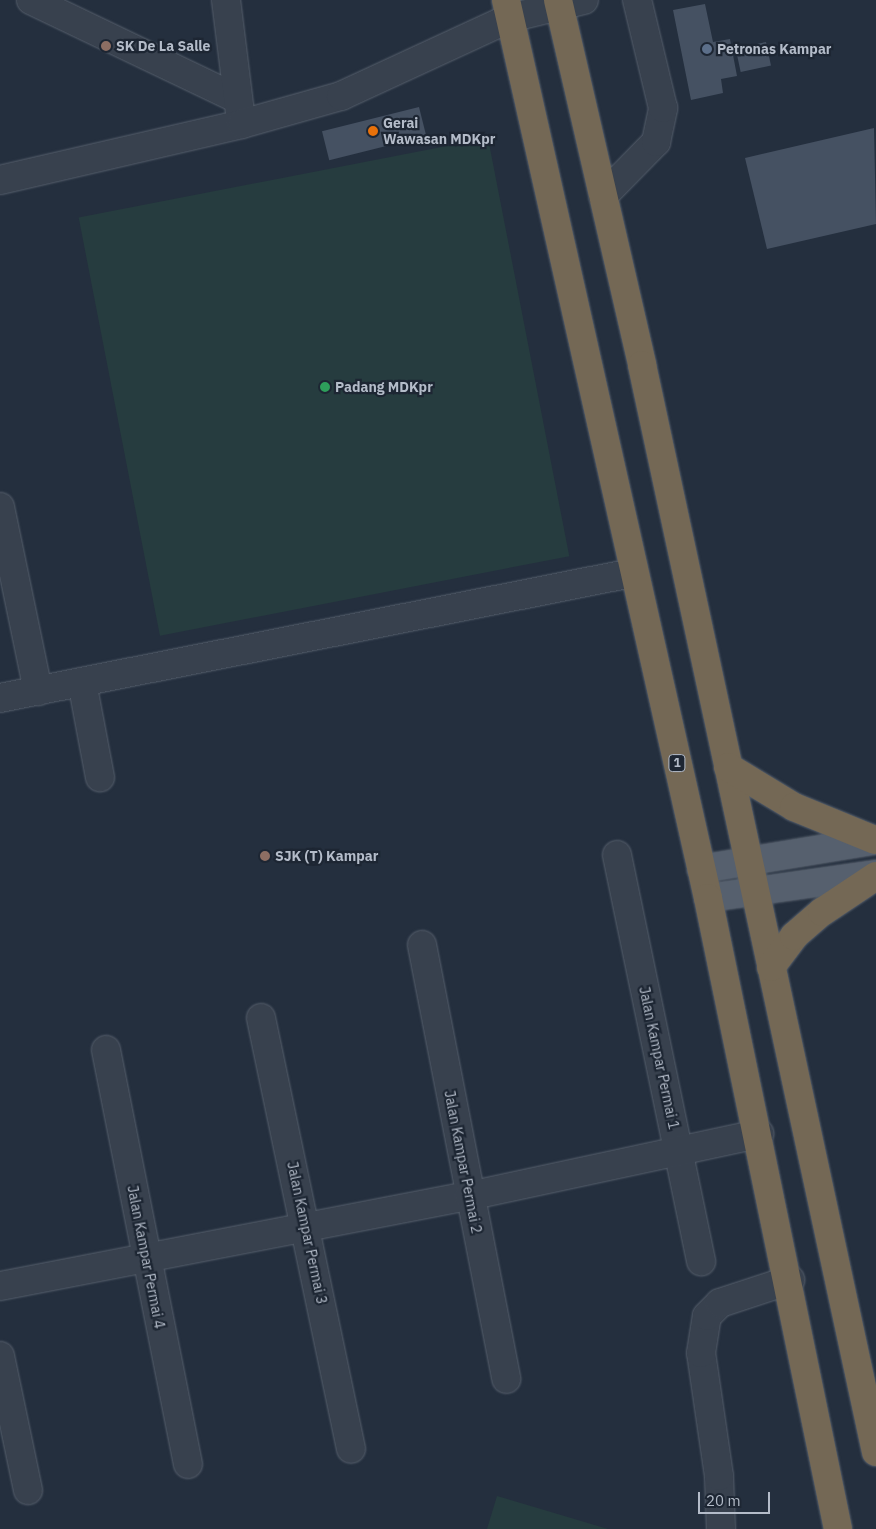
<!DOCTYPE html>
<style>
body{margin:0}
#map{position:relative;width:876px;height:1529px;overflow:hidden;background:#242f3e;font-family:"IBM Plex Sans",sans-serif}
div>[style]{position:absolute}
.green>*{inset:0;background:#263c3f;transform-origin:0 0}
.building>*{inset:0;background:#455162;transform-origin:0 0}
.roads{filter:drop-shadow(0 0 1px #565f6c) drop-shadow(0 0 1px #565f6c)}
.minor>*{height:28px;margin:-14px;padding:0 14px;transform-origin:14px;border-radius:14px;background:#38414e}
.major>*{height:28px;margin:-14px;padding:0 14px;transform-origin:14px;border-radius:14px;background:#56606e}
.highway>*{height:28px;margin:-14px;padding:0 14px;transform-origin:14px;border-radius:14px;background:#746855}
.dots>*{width:14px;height:14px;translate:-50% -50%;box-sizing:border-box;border:2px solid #1d2633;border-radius:50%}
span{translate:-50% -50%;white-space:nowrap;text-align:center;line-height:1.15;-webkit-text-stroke:4.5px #1d2633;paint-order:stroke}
.shield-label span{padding:1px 4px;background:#1d2633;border:1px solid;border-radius:4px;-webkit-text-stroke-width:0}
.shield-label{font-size:12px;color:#b4bcc9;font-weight:700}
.poi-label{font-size:14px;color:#b4bcc9;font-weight:700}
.left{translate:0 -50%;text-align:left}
.street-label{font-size:14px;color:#b4bcc9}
.scale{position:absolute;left:698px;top:1492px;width:72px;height:22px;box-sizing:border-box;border:2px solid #b4bcc9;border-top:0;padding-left:6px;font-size:15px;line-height:18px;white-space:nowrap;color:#b4bcc9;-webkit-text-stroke:4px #1d2633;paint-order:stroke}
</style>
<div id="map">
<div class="green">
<i style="left:488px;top:138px;width:426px;height:417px;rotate:79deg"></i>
<i style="clip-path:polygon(497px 1496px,608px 1529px,487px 1529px)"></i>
</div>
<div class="building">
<i style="clip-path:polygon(705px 4px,713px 42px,730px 39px,737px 76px,721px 79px,723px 93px,691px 100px,673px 10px)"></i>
<i style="left:766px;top:42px;width:24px;height:31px;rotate:78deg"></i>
<i style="left:419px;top:107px;width:30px;height:100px;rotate:76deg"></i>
<i style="clip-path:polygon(874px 128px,876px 224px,767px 249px,745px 158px)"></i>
</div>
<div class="roads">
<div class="minor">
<i style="left:31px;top:0;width:229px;rotate:25.6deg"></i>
<i style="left:226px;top:0;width:113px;rotate:82.9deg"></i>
<i style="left:0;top:180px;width:248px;rotate:-13deg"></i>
<i style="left:242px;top:124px;width:103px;rotate:-15.8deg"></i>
<i style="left:341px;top:96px;width:186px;rotate:-24.8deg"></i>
<i style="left:510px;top:18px;width:76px;rotate:-13.7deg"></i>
<i style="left:603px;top:196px;width:76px;rotate:-45.5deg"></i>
<i style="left:656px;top:142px;width:35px;rotate:-78deg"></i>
<i style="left:663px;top:108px;width:111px;rotate:-103.5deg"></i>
<i style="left:0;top:507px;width:188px;rotate:78.3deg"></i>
<i style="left:82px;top:682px;width:97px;rotate:79.3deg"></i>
<i style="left:0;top:698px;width:644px;rotate:-11.19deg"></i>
<i style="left:617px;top:855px;width:415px;rotate:78.3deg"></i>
<i style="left:422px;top:945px;width:442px;rotate:79deg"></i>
<i style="left:261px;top:1018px;width:440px;rotate:78.2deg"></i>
<i style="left:106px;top:1050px;width:422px;rotate:78.8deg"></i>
<i style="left:0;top:1286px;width:478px;rotate:-10.9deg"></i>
<i style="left:469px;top:1196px;width:297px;rotate:-12.1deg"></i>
<i style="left:0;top:1356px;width:137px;rotate:78.2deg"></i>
<i style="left:721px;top:1529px;width:53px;rotate:-92.2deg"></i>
<i style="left:719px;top:1476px;width:124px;rotate:-98.3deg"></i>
<i style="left:701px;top:1353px;width:37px;rotate:-81deg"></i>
<i style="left:707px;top:1316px;width:18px;rotate:-45deg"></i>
<i style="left:720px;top:1303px;width:74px;rotate:-18.2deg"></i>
</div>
<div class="major">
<i style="left:701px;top:869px;width:177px;rotate:-9.4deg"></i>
<i style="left:708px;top:898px;width:170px;rotate:-8.1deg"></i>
</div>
<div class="highway">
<i style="left:506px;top:0;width:920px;rotate:77.32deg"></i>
<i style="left:708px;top:898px;width:644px;rotate:78.36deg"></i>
<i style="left:558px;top:0;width:375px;rotate:77deg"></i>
<i style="left:642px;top:365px;width:1112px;rotate:77.85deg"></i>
<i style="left:728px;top:767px;width:77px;rotate:31.2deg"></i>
<i style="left:794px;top:807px;width:87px;rotate:22.2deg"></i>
<i style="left:771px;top:967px;width:39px;rotate:-53deg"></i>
<i style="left:794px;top:936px;width:37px;rotate:-41deg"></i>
<i style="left:822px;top:912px;width:65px;rotate:-33.7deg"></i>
</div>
</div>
<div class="dots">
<i style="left:106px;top:46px;background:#8d6e63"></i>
<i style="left:707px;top:49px;background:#5c6f8a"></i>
<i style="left:373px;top:131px;background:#e8710a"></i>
<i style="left:325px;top:387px;background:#2e9e5b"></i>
<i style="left:265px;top:856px;background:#8d6e63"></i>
</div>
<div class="shield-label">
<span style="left:677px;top:763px">1</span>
</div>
<div class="poi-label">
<span class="left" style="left:116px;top:46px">SK De La Salle</span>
<span class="left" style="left:717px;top:49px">Petronas Kampar</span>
<span class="left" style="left:383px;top:131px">Gerai<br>Wawasan MDKpr</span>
<span class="left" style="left:335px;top:387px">Padang MDKpr</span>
<span class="left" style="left:275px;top:856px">SJK (T) Kampar</span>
</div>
<div class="street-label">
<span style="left:659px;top:1058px;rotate:78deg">Jalan Kampar Permai 1</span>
<span style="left:463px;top:1162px;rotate:79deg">Jalan Kampar Permai 2</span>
<span style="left:307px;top:1233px;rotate:78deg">Jalan Kampar Permai 3</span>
<span style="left:146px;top:1257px;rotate:79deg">Jalan Kampar Permai 4</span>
</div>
<div class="scale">20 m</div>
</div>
